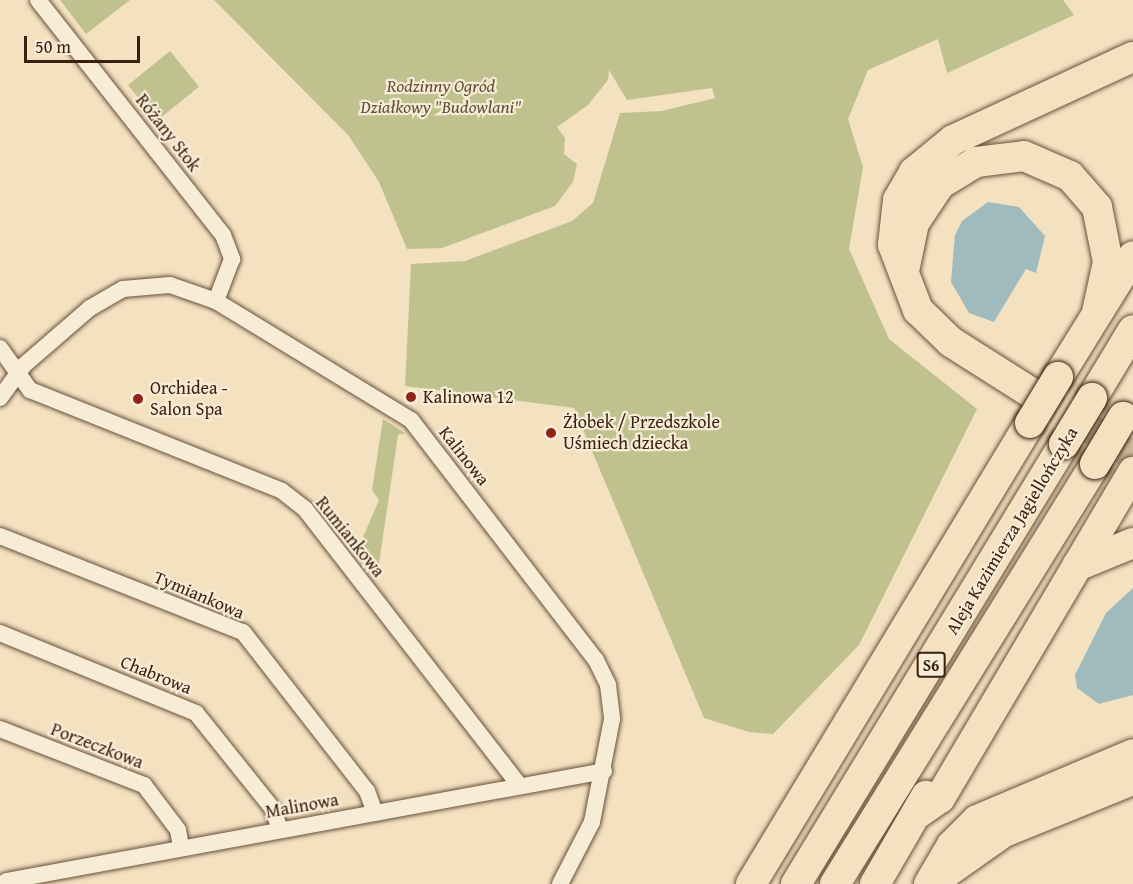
<!DOCTYPE html>
<meta charset="utf-8">
<style>
body{margin:0}
#map{position:relative;width:1133px;height:884px;overflow:hidden;background:#f3e1c0;font-family:"Gentium Book Plus",serif}
div>[style]{position:absolute}
.green>*{inset:0;background:#bfc28f;transform-origin:0 0}
.water>*{inset:0;background:#a0bbbd}
.motorway-tunnel>*{height:30px;margin-top:-15px;transform-origin:0;background:repeating-linear-gradient(90deg,#ceba9d 0 30px,transparent 0 45px)}
.roads{filter:drop-shadow(0 0 2px #68503b) drop-shadow(0 0 2px #68503b)}
.minor>*{height:16px;margin:-8px;padding:0 8px;transform-origin:8px;border-radius:8px;background:#f7ecd6}
.motorway>*{height:30px;margin:-15px;padding:0 15px;transform-origin:15px;border-radius:15px;background:#f3e1c0}
.bridges{filter:drop-shadow(0 0 2px #391f0f) drop-shadow(0 0 2px #391f0f)}
.motorway-bridge>*{height:30px;margin:-15px;padding:0 15px;transform-origin:15px;border-radius:15px;background:#f3e1c0}
.dots>*{width:16px;height:16px;translate:-50% -50%;box-sizing:border-box;border:3px solid #f7ecd6;border-radius:50%}
span{translate:-50% -50%;white-space:nowrap;text-align:center;line-height:1.15;-webkit-text-stroke:4.5px #f7ecd6;paint-order:stroke}
.shield-label span{padding:2px 4px;background:#f7ecd6;border:2px solid;border-radius:4px;-webkit-text-stroke-width:0}
.shield-label{font-size:16px;color:#391f0f;font-weight:700}
.park-label{font-size:18px;color:#615035;font-style:italic}
.street-label{font-size:18px;color:#391f0f}
.poi-label{font-size:18px;color:#391f0f}
.left{translate:0 -50%;text-align:left}
.scale{position:absolute;left:24px;top:36px;width:116px;height:27px;box-sizing:border-box;border:3px solid #391f0f;border-top:0;padding-left:8px;font-size:18px;line-height:21px;white-space:nowrap;color:#391f0f;-webkit-text-stroke:4px #f7ecd6;paint-order:stroke}
</style>
<div id="map">
<div class="green">
<i style="clip-path:polygon(60px 0,130px 0,86px 34px)"></i>
<i style="clip-path:polygon(214px 0,1063px 0,1074px 15px,947px 73px,938px 39px,868px 70px,848px 119px,863px 167px,849px 249px,889px 339px,977px 409px,859px 645px,773px 734px,749px 732px,704px 718px,574px 408px,405px 386px,411px 264px,465px 261px,572px 221px,593px 203px,620px 113px,662px 111px,715px 98px,712px 88px,627px 100px,609px 70px,608px 80px,588px 105px,557px 127px,565px 138px,564px 154px,577px 164px,573px 182px,555px 206px,442px 248px,407px 249px,379px 182px,348px 135px)"></i>
<i style="left:170px;top:51px;width:46px;height:54px;rotate:51deg"></i>
<i style="clip-path:polygon(383px 419px,405px 433px,398px 435px,377px 577px,357px 551px,379px 500px,372px 490px)"></i>
</div>
<div class="water">
<i style="clip-path:polygon(988px 202px,1019px 207px,1045px 236px,1036px 273px,1026px 269px,994px 322px,969px 313px,951px 282px,955px 235px,962px 221px)"></i>
<i style="clip-path:polygon(1133px 588px,1133px 695px,1099px 704px,1077px 688px,1075px 675px,1106px 613px)"></i>
</div>
<div class="motorway-tunnel">
<i style="left:1033px;top:394px;width:117px;rotate:31.4deg"></i>
</div>
<div class="roads">
<div class="minor">
<i style="left:38px;top:0;width:299px;rotate:51.8deg"></i>
<i style="left:223px;top:235px;width:26px;rotate:69deg"></i>
<i style="left:232px;top:259px;width:45px;rotate:110.9deg"></i>
<i style="left:0;top:348px;width:52px;rotate:54.5deg"></i>
<i style="left:30px;top:390px;width:271px;rotate:21.8deg"></i>
<i style="left:282px;top:491px;width:29px;rotate:38deg"></i>
<i style="left:305px;top:509px;width:349px;rotate:52.2deg"></i>
<i style="left:0;top:398px;width:39px;rotate:-54deg"></i>
<i style="left:23px;top:366px;width:89px;rotate:-40.9deg"></i>
<i style="left:90px;top:308px;width:38px;rotate:-30deg"></i>
<i style="left:123px;top:289px;width:47px;rotate:-4.9deg"></i>
<i style="left:170px;top:285px;width:49px;rotate:19.2deg"></i>
<i style="left:216px;top:301px;width:228px;rotate:31.4deg"></i>
<i style="left:411px;top:420px;width:303px;rotate:52.4deg"></i>
<i style="left:596px;top:660px;width:28px;rotate:64deg"></i>
<i style="left:608px;top:685px;width:34px;rotate:83deg"></i>
<i style="left:612px;top:719px;width:105px;rotate:101deg"></i>
<i style="left:592px;top:822px;width:70px;rotate:117.3deg"></i>
<i style="left:0;top:536px;width:261px;rotate:21.6deg"></i>
<i style="left:243px;top:632px;width:202px;rotate:52.1deg"></i>
<i style="left:367px;top:791px;width:23px;rotate:70deg"></i>
<i style="left:0;top:633px;width:212px;rotate:22.2deg"></i>
<i style="left:196px;top:713px;width:122px;rotate:51.3deg"></i>
<i style="left:272px;top:808px;width:22px;rotate:69deg"></i>
<i style="left:0;top:729px;width:155px;rotate:21.3deg"></i>
<i style="left:144px;top:785px;width:56px;rotate:52.9deg"></i>
<i style="left:178px;top:830px;width:17px;rotate:80deg"></i>
<i style="left:6px;top:881px;width:608px;rotate:-10.42deg"></i>
</div>
<div class="motorway">
<i style="left:904px;top:271px;width:49px;rotate:-78.2deg"></i>
<i style="left:914px;top:223px;width:47px;rotate:-56.3deg"></i>
<i style="left:940px;top:184px;width:42px;rotate:-31.4deg"></i>
<i style="left:976px;top:162px;width:48px;rotate:-7.1deg"></i>
<i style="left:1024px;top:156px;width:50px;rotate:23.5deg"></i>
<i style="left:1070px;top:176px;width:41px;rotate:48.9deg"></i>
<i style="left:1097px;top:207px;width:56px;rotate:78.7deg"></i>
<i style="left:1108px;top:262px;width:51px;rotate:102.4deg"></i>
<i style="left:1058px;top:377px;width:142px;rotate:-58.2deg"></i>
<i style="left:1033px;top:394px;width:97px;rotate:-147.6deg"></i>
<i style="left:951px;top:342px;width:46px;rotate:-135.9deg"></i>
<i style="left:918px;top:310px;width:70px;rotate:-111deg"></i>
<i style="left:893px;top:245px;width:45px;rotate:-83.7deg"></i>
<i style="left:898px;top:200px;width:32px;rotate:-60deg"></i>
<i style="left:914px;top:172px;width:50px;rotate:-39.4deg"></i>
<i style="left:953px;top:140px;width:198px;rotate:-24.8deg"></i>
<i style="left:1092px;top:398px;width:79px;rotate:-58.9deg"></i>
<i style="left:1077px;top:566px;width:61px;rotate:-22.3deg"></i>
<i style="left:917px;top:814px;width:28px;rotate:-35deg"></i>
<i style="left:940px;top:798px;width:379px;rotate:-59.4deg"></i>
<i style="left:943px;top:875px;width:75px;rotate:-35.2deg"></i>
<i style="left:1004px;top:832px;width:139px;rotate:-22deg"></i>
<i style="left:751px;top:884px;width:539px;rotate:-58.82deg"></i>
<i style="left:796px;top:884px;width:515px;rotate:-58.65deg"></i>
<i style="left:835px;top:884px;width:494px;rotate:-58.2deg"></i>
<i style="left:875px;top:884px;width:102px;rotate:-59.9deg"></i>
<i style="left:929px;top:884px;width:45px;rotate:-59.5deg"></i>
<i style="left:952px;top:845px;width:35px;rotate:-45deg"></i>
<i style="left:977px;top:820px;width:169px;rotate:-22.9deg"></i>
</div>
</div>
<div class="bridges">
<div class="motorway-bridge">
<i style="left:1030px;top:423px;width:54px;rotate:-58.7deg"></i>
<i style="left:1064px;top:444px;width:54px;rotate:-58.7deg"></i>
<i style="left:1095px;top:464px;width:55px;rotate:-59.2deg"></i>
</div>
</div>
<div class="dots">
<i style="left:411px;top:397px;background:#8f2418"></i>
<i style="left:138px;top:399px;background:#8f2418"></i>
<i style="left:551px;top:433px;background:#8f2418"></i>
</div>
<div class="shield-label">
<span style="left:931px;top:665px">S6</span>
</div>
<div class="park-label">
<span style="left:441px;top:97px">Rodzinny Ogród<br>Działkowy "Budowlani"</span>
</div>
<div class="street-label">
<span style="left:168px;top:133px;rotate:52deg">Różany Stok</span>
<span style="left:464px;top:456px;rotate:52deg">Kalinowa</span>
<span style="left:1012px;top:531px;rotate:-59deg">Aleja Kazimierza Jagiellończyka</span>
<span style="left:350px;top:537px;rotate:51deg">Rumiankowa</span>
<span style="left:199px;top:595px;rotate:23deg">Tymiankowa</span>
<span style="left:156px;top:675px;rotate:22deg">Chabrowa</span>
<span style="left:97px;top:746px;rotate:21deg">Porzeczkowa</span>
<span style="left:302px;top:806px;rotate:-10deg">Malinowa</span>
</div>
<div class="poi-label">
<span class="left" style="left:150px;top:399px">Orchidea -<br>Salon Spa</span>
<span class="left" style="left:423px;top:397px">Kalinowa 12</span>
<span class="left" style="left:563px;top:433px">Żłobek / Przedszkole<br>Uśmiech dziecka</span>
</div>
<div class="scale">50 m</div>
</div>
